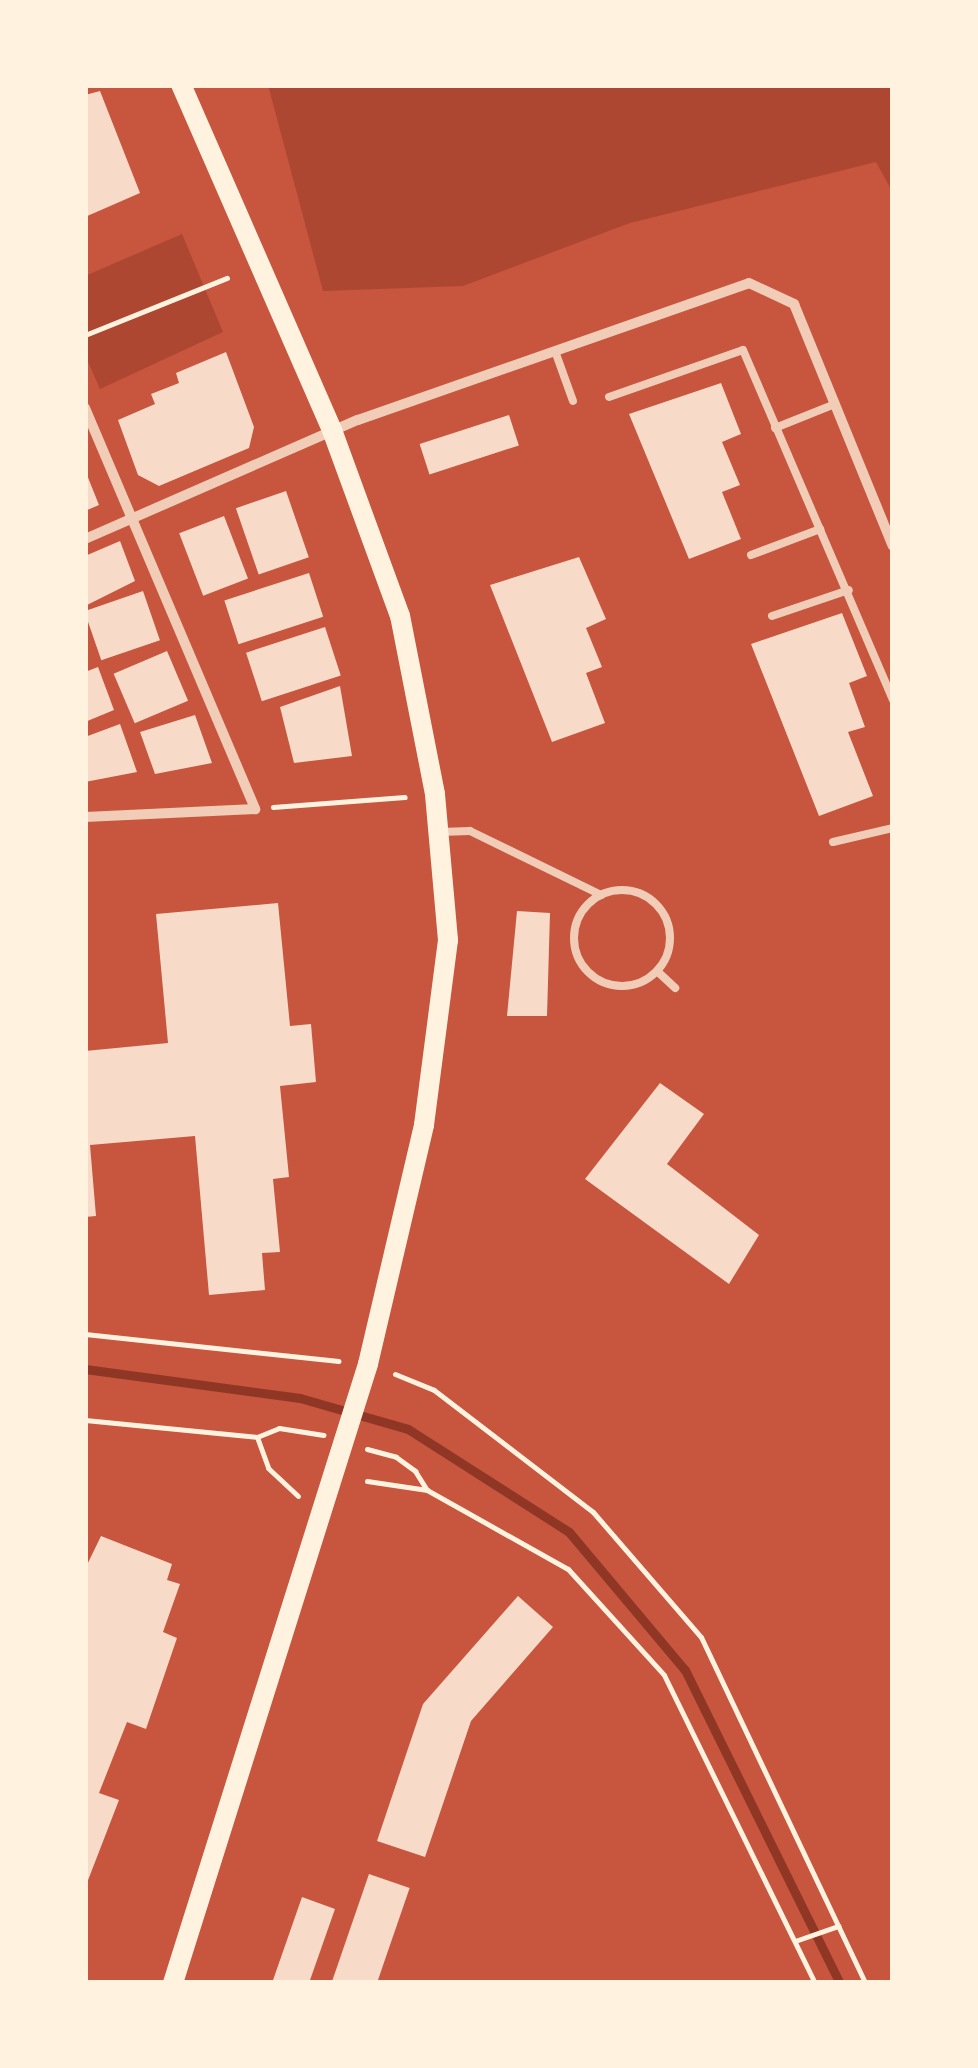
<!DOCTYPE html>
<style>
body{margin:0}
#map{position:relative;width:978px;height:2068px;overflow:hidden;background:#c8553d;font-family:"Public Sans",sans-serif}
div>[style]{position:absolute}
.green>*{inset:0;background:#ae4732}
.stream>*{height:9px;margin:-4.5px;padding:0 4.5px;transform-origin:4.5px;border-radius:4.5px;background:#8f3625}
.building>*{inset:0;background:#f7dbc8;transform-origin:0 0}
.path>*{height:5px;margin:-2.5px;padding:0 2.5px;transform-origin:2.5px;border-radius:2.5px;background:#fff3e0}
.service>*{height:8px;margin:-4px;padding:0 4px;transform-origin:4px;border-radius:4px;background:#f1ccb7}
.service>.ring{margin:-4px;padding:0;box-sizing:content-box;background:none;border:8px solid #f1ccb7;border-radius:50%}
.minor>*{height:10px;margin:-5px;padding:0 5px;transform-origin:5px;border-radius:5px;background:#f1ccb7}
.secondary>*{height:20px;margin:-10px;padding:0 10px;transform-origin:10px;border-radius:10px;background:#fff3e0}
span{translate:-50% -50%;white-space:nowrap;text-align:center;line-height:1.15;-webkit-text-stroke:10px #fff3e0;paint-order:stroke}
.frame{position:absolute;inset:0;border:88px solid #fff3e0;pointer-events:none}
</style>
<div id="map">
<div class="green">
<i style="clip-path:polygon(268px 85px,893px 85px,893px 193px,876px 162px,630px 223px,463px 286px,323px 291px)"></i>
<i style="clip-path:polygon(182px 234px,223px 332px,100px 389px,85px 355px,85px 276px)"></i>
</div>
<div class="stream">
<i style="left:85px;top:1369px;width:217px;rotate:7.7deg"></i>
<i style="left:300px;top:1398px;width:112px;rotate:16deg"></i>
<i style="left:408px;top:1429px;width:191px;rotate:32.6deg"></i>
<i style="left:569px;top:1532px;width:180px;rotate:50deg"></i>
<i style="left:685px;top:1670px;width:349px;rotate:63.7deg"></i>
</div>
<div class="building">
<i style="clip-path:polygon(100px 91px,140px 193px,85px 217px,85px 95px)"></i>
<i style="clip-path:polygon(226px 352px,254px 427px,249px 448px,159px 486px,138px 475px,118px 420px,155px 404px,151px 394px,179px 383px,176px 373px)"></i>
<i style="clip-path:polygon(721px 383px,741px 434px,722px 442px,740px 485px,722px 492px,741px 539px,689px 559px,629px 414px)"></i>
<i style="left:509px;top:415px;width:32px;height:94px;rotate:72deg"></i>
<i style="clip-path:polygon(85px 470px,99px 505px,85px 511px)"></i>
<i style="left:286px;top:491px;width:70px;height:53px;rotate:71deg"></i>
<i style="left:224px;top:516px;width:67px;height:48px;rotate:69deg"></i>
<i style="clip-path:polygon(120px 541px,135px 581px,85px 606px,85px 556px)"></i>
<i style="clip-path:polygon(579px 557px,606px 619px,586px 628px,602px 667px,586px 673px,605px 723px,552px 742px,490px 585px)"></i>
<i style="left:309px;top:573px;width:46px;height:89px;rotate:72deg"></i>
<i style="left:143px;top:591px;width:52px;height:62px;rotate:71deg"></i>
<i style="clip-path:polygon(842px 613px,867px 676px,849px 683px,865px 727px,848px 732px,873px 796px,819px 816px,751px 644px)"></i>
<i style="left:325px;top:627px;width:51px;height:83px;rotate:72deg"></i>
<i style="left:167px;top:651px;width:54px;height:58px;rotate:67deg"></i>
<i style="clip-path:polygon(98px 667px,114px 710px,85px 722px,85px 672px)"></i>
<i style="clip-path:polygon(340px 686px,352px 756px,294px 763px,280px 707px)"></i>
<i style="clip-path:polygon(195px 715px,212px 763px,155px 774px,140px 732px)"></i>
<i style="clip-path:polygon(120px 724px,137px 772px,85px 782px,85px 737px)"></i>
<i style="clip-path:polygon(278px 903px,290px 1026px,311px 1024px,316px 1082px,280px 1086px,289px 1177px,273px 1179px,280px 1252px,262px 1253px,265px 1290px,209px 1295px,195px 1136px,90px 1145px,96px 1216px,85px 1217px,85px 1051px,168px 1043px,156px 914px)"></i>
<i style="clip-path:polygon(517px 911px,550px 913px,547px 1016px,507px 1016px)"></i>
<i style="clip-path:polygon(660px 1083px,704px 1114px,667px 1164px,759px 1235px,729px 1284px,585px 1179px)"></i>
<i style="clip-path:polygon(101px 1536px,172px 1564px,167px 1580px,180px 1584px,163px 1632px,177px 1638px,146px 1729px,127px 1722px,99px 1793px,119px 1800px,85px 1888px,85px 1569px)"></i>
<i style="clip-path:polygon(518px 1596px,553px 1627px,471px 1721px,425px 1857px,377px 1841px,423px 1704px)"></i>
<i style="left:369px;top:1874px;width:43px;height:115px;rotate:19deg"></i>
<i style="clip-path:polygon(302px 1897px,335px 1909px,309px 1983px,272px 1983px)"></i>
</div>
<div class="path">
<i style="left:85px;top:335px;width:153px;rotate:-21.9deg"></i>
<i style="left:273px;top:807px;width:132px;rotate:-4.3deg"></i>
<i style="left:85px;top:1334px;width:255px;rotate:6.1deg"></i>
<i style="left:395px;top:1374px;width:42px;rotate:22.3deg"></i>
<i style="left:434px;top:1390px;width:200px;rotate:37.5deg"></i>
<i style="left:593px;top:1512px;width:165px;rotate:49.2deg"></i>
<i style="left:701px;top:1637px;width:383px;rotate:64.6deg"></i>
<i style="left:85px;top:1420px;width:173px;rotate:5.6deg"></i>
<i style="left:257px;top:1437px;width:24px;rotate:-22deg"></i>
<i style="left:279px;top:1428px;width:45px;rotate:9deg"></i>
<i style="left:257px;top:1437px;width:33px;rotate:70deg"></i>
<i style="left:268px;top:1468px;width:41px;rotate:43deg"></i>
<i style="left:367px;top:1449px;width:30px;rotate:15deg"></i>
<i style="left:396px;top:1457px;width:24px;rotate:36deg"></i>
<i style="left:415px;top:1471px;width:22px;rotate:58deg"></i>
<i style="left:427px;top:1490px;width:162px;rotate:29.3deg"></i>
<i style="left:568px;top:1569px;width:143px;rotate:47.8deg"></i>
<i style="left:664px;top:1675px;width:343px;rotate:63.9deg"></i>
<i style="left:367px;top:1481px;width:61px;rotate:8.5deg"></i>
<i style="left:795px;top:1941px;width:46px;rotate:-19.2deg"></i>
</div>
<div class="service">
<i style="left:555px;top:351px;width:53px;rotate:70.2deg"></i>
<i style="left:609px;top:397px;width:142px;rotate:-19.3deg"></i>
<i style="left:743px;top:350px;width:381px;rotate:66.8deg"></i>
<i style="left:775px;top:428px;width:65px;rotate:-21.8deg"></i>
<i style="left:751px;top:555px;width:74px;rotate:-20.6deg"></i>
<i style="left:772px;top:616px;width:81px;rotate:-18.7deg"></i>
<i style="left:440px;top:832px;width:30px;rotate:-2deg"></i>
<i style="left:470px;top:831px;width:146px;rotate:26deg"></i>
<i style="left:833px;top:842px;width:62px;rotate:-13.1deg"></i>
<i class="ring" style="left:574px;top:890px;width:88px;height:88px"></i>
<i style="left:657px;top:971px;width:25px;rotate:43deg"></i>
</div>
<div class="minor">
<i style="left:85px;top:408px;width:436px;rotate:67deg"></i>
<i style="left:255px;top:809px;width:170px;rotate:177.3deg"></i>
<i style="left:85px;top:539px;width:298px;rotate:-23.6deg"></i>
<i style="left:358px;top:420px;width:414px;rotate:-19.3deg"></i>
<i style="left:749px;top:283px;width:50px;rotate:25deg"></i>
<i style="left:794px;top:304px;width:261px;rotate:67.8deg"></i>
</div>
<div class="secondary">
<i style="left:173px;top:1983px;width:649px;rotate:-72.51deg"></i>
<i style="left:368px;top:1364px;width:245px;rotate:-76.8deg"></i>
<i style="left:424px;top:1125px;width:187px;rotate:-82.6deg"></i>
<i style="left:448px;top:940px;width:147px;rotate:-95.1deg"></i>
<i style="left:435px;top:794px;width:181px;rotate:-101.1deg"></i>
<i style="left:400px;top:616px;width:198px;rotate:-110.1deg"></i>
<i style="left:332px;top:430px;width:377px;rotate:-113.6deg"></i>
</div>
<div class="frame"></div>
</div>
